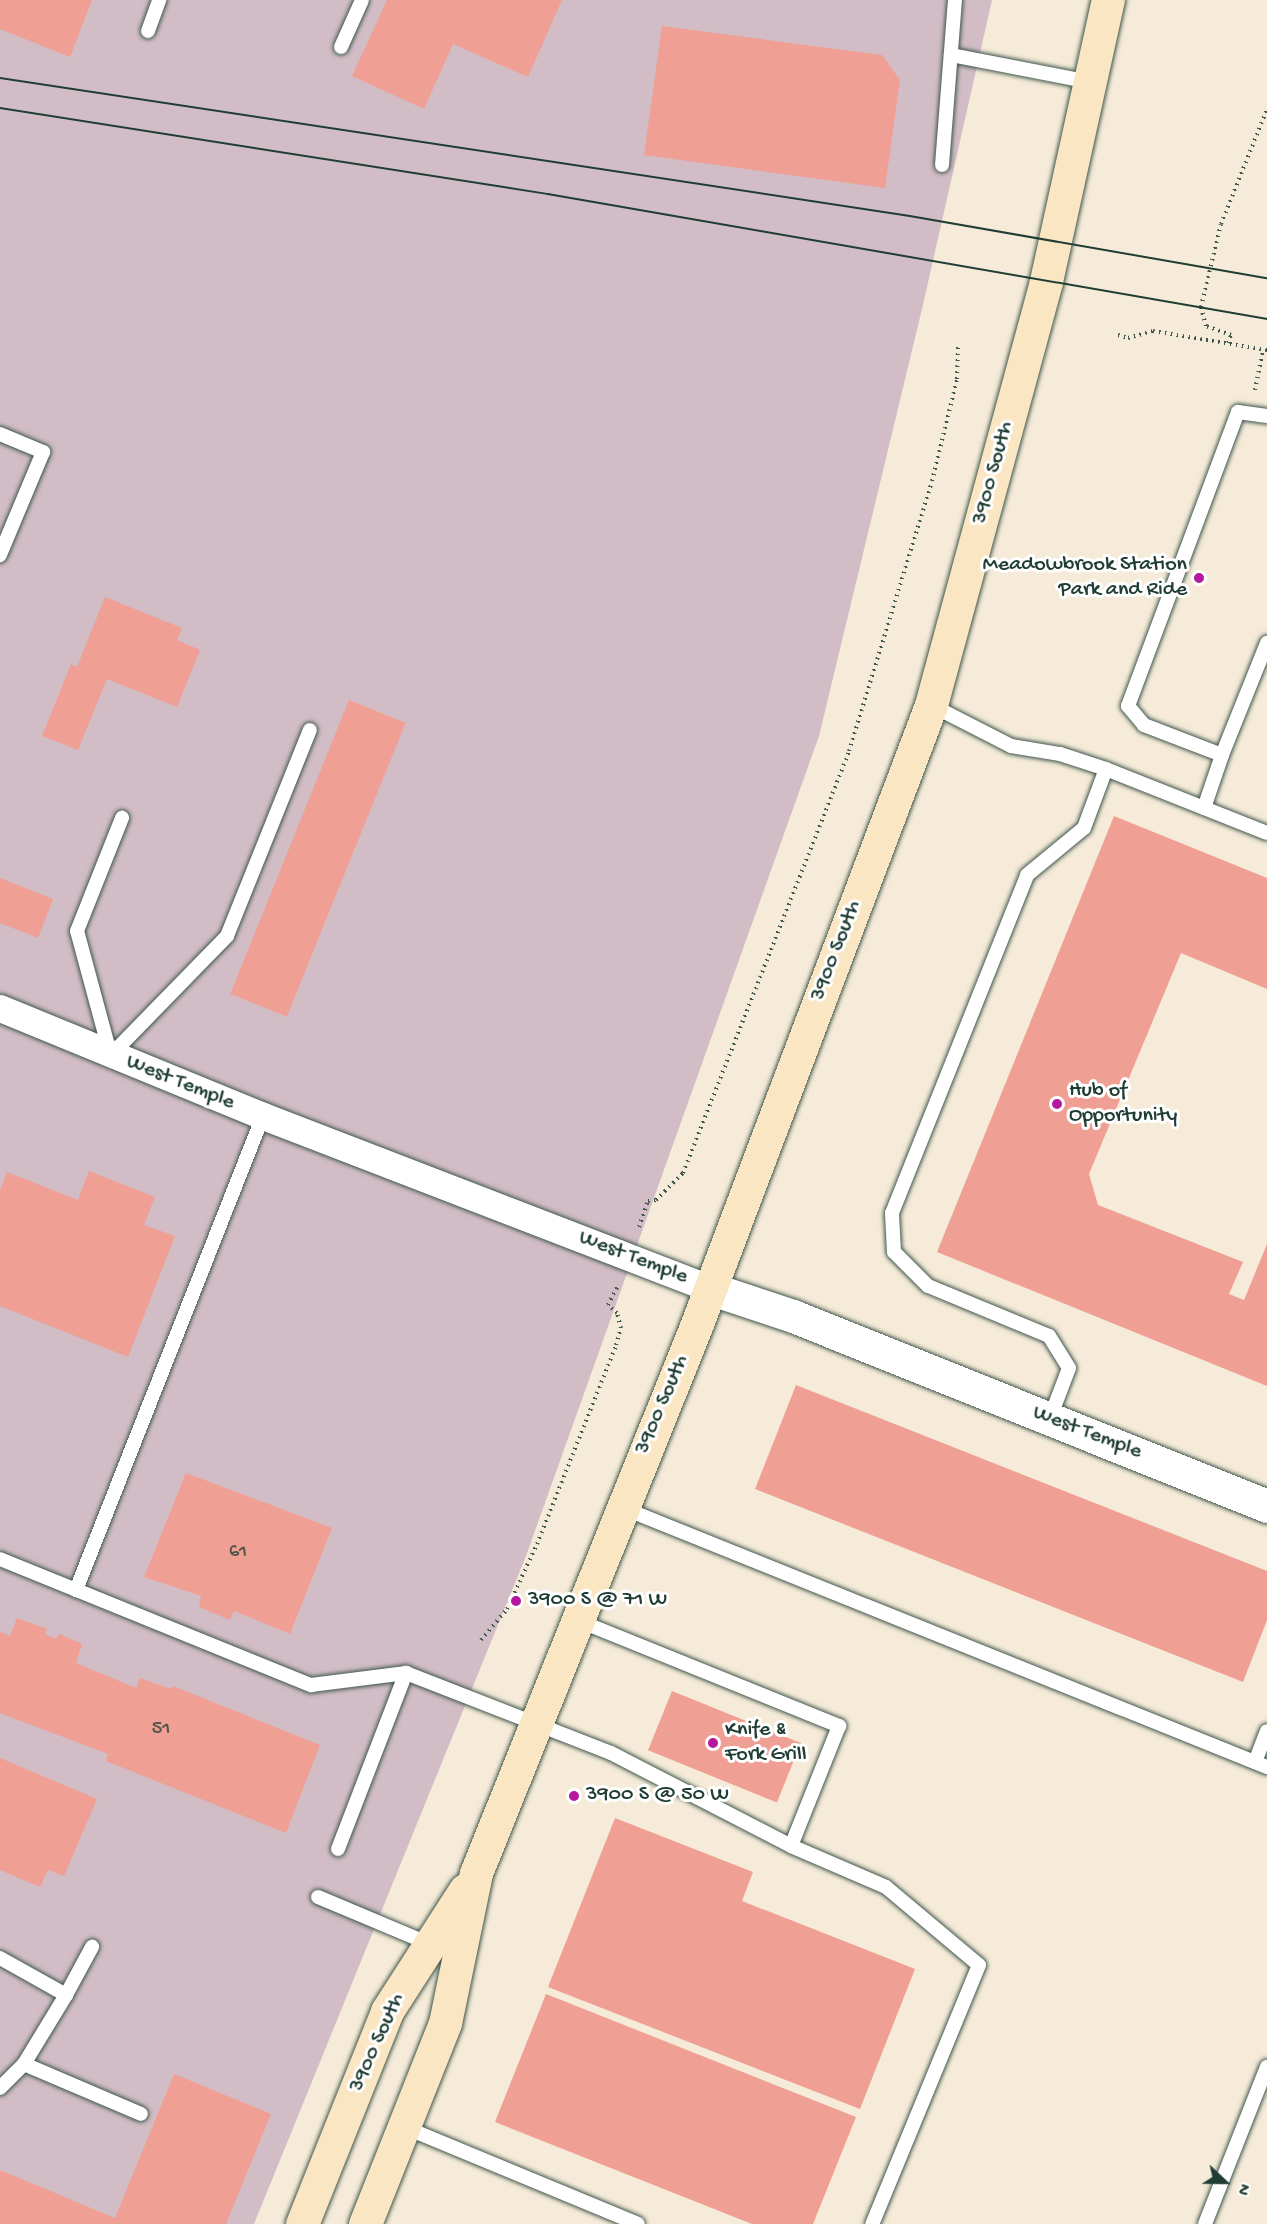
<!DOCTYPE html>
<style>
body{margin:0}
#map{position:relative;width:1267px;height:2224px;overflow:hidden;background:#f5ebd8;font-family:"Gochi Hand",sans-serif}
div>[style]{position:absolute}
.industrial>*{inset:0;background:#d2bdc6}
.building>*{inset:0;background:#ef9f93;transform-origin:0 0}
.path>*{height:4px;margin-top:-2px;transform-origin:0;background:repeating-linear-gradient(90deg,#3f574d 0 1.5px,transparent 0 6px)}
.roads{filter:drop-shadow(0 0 2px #3f574d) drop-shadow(0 0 2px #3f574d)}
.service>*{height:14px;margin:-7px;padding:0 7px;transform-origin:7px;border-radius:7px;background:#fff}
.minor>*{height:27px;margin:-13.5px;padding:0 13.5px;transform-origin:13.5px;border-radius:13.5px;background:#fff}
.tertiary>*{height:33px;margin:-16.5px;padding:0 16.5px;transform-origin:16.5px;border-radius:16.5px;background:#fff}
.secondary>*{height:33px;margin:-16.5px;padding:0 16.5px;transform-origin:16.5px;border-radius:16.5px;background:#fbe6c4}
.tram>*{height:1.5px;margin:-0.75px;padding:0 0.75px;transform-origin:0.75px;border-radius:0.75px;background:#1f3d34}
.dots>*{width:16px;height:16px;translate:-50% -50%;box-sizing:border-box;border:3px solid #fff;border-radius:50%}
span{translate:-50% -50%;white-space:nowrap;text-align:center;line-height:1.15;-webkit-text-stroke:6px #fff;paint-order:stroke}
.number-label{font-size:20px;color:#53564c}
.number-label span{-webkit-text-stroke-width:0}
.street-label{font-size:22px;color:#1f3d34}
.poi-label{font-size:22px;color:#1f3d34}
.right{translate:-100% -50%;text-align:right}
.left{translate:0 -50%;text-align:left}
.north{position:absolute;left:1195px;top:2152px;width:60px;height:60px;-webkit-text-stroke:4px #fff;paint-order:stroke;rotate:112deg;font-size:16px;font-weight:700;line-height:24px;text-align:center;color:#1f3d34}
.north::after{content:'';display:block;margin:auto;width:21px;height:27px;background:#1f3d34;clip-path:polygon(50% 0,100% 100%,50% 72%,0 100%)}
</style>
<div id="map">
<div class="industrial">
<i style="clip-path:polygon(0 0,992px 0,922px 309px,819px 736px,526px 1556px,254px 2224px,0 2224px)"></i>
</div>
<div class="building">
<i style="clip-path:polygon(0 0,92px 0,70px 57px,0 29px)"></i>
<i style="clip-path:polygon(387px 0,562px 0,528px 77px,453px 44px,424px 109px,352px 76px)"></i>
<i style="clip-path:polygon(662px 26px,882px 55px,900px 80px,885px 188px,644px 155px)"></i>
<i style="clip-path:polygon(105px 597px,182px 628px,177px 640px,200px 650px,177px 707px,107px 679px,78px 750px,42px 736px,71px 664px,77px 667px)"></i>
<i style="left:349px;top:700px;width:61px;height:317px;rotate:22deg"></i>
<i style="clip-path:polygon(1114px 816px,1267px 878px,1267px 989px,1181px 953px,1089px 1174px,1098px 1205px,1243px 1262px,1229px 1294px,1244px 1300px,1267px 1244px,1267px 1386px,937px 1252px)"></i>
<i style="clip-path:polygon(0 878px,53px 899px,38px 938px,0 923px)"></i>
<i style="clip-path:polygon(89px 1171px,155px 1197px,144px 1225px,175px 1236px,128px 1357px,0 1306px,0 1190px,7px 1172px,78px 1200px)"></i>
<i style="clip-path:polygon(796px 1385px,1267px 1571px,1267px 1620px,1243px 1682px,755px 1489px)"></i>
<i style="clip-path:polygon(186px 1473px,332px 1528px,290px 1634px,234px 1611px,230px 1620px,199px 1607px,201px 1596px,144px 1577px)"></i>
<i style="clip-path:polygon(17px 1618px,47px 1629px,45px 1634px,56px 1639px,59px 1634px,82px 1644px,76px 1663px,136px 1688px,140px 1678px,171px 1689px,173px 1686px,320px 1745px,286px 1833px,106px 1761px,108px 1754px,0 1713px,0 1632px,10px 1636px)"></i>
<i style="left:672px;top:1691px;width:139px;height:64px;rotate:22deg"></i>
<i style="clip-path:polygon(0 1758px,97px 1799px,64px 1876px,48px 1870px,40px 1887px,0 1870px)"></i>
<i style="clip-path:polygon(615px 1818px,753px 1872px,742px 1901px,915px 1969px,860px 2109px,548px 1987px)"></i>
<i style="clip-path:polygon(546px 1994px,856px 2117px,813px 2224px,752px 2224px,495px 2122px)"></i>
<i style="clip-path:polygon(174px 2074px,271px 2114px,226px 2224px,0 2224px,0 2170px,115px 2218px)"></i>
</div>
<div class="path">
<i style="left:1118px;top:335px;width:10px;rotate:17deg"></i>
<i style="left:1128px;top:338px;width:26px;rotate:-16deg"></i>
<i style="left:1153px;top:331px;width:116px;rotate:9.5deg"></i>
<i style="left:1228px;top:343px;width:9px;rotate:-69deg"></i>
<i style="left:1231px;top:335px;width:27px;rotate:-160deg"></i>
<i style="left:1206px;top:326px;width:20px;rotate:-105deg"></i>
<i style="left:1201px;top:307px;width:85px;rotate:-76.5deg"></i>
<i style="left:1221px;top:224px;width:124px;rotate:-68.2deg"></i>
<i style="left:1255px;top:390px;width:41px;rotate:-78.7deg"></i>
<i style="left:639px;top:1227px;width:28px;rotate:-71deg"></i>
<i style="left:648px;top:1201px;width:8px;rotate:-7deg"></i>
<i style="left:656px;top:1200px;width:38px;rotate:-45deg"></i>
<i style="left:683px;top:1173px;width:453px;rotate:-68.5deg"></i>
<i style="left:849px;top:751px;width:282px;rotate:-72.9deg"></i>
<i style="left:932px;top:481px;width:105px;rotate:-76.2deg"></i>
<i style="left:957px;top:379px;width:34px;rotate:-88deg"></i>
<i style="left:481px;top:1640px;width:40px;rotate:-50deg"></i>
<i style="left:507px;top:1609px;width:72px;rotate:-65.2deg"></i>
<i style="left:537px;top:1544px;width:214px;rotate:-68.3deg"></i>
<i style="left:616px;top:1345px;width:18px;rotate:-74deg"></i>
<i style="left:621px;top:1328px;width:16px;rotate:-105deg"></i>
<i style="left:617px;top:1313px;width:12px;rotate:-138deg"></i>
<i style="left:608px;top:1305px;width:22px;rotate:-63deg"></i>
</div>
<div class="roads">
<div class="service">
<i style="left:148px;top:31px;width:33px;rotate:-70deg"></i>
<i style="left:341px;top:47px;width:51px;rotate:-65.9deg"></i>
<i style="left:951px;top:55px;width:142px;rotate:11deg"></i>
<i style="left:942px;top:165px;width:166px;rotate:-85.5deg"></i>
<i style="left:0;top:434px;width:47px;rotate:22.7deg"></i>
<i style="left:43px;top:452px;width:112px;rotate:112.7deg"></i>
<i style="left:931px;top:705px;width:90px;rotate:27.1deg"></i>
<i style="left:1011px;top:746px;width:50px;rotate:9.3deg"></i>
<i style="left:1060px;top:754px;width:48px;rotate:18.1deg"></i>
<i style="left:1106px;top:769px;width:173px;rotate:21.7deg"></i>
<i style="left:1222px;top:755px;width:121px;rotate:-68.1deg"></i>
<i style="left:1204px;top:808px;width:56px;rotate:-71.2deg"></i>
<i style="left:1222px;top:755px;width:84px;rotate:-159deg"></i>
<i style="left:1144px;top:725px;width:25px;rotate:-130deg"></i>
<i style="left:1128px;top:706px;width:314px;rotate:-69.5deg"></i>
<i style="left:1238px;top:412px;width:29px;rotate:8deg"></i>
<i style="left:110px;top:1053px;width:126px;rotate:-105.1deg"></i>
<i style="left:77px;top:931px;width:122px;rotate:-68.3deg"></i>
<i style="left:111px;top:1055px;width:166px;rotate:-45.7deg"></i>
<i style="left:227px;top:936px;width:222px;rotate:-68.1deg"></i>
<i style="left:1050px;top:1418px;width:53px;rotate:-69.2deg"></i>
<i style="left:1069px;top:1368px;width:38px;rotate:-122deg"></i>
<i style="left:1049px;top:1336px;width:131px;rotate:-157.5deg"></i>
<i style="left:928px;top:1286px;width:48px;rotate:-135deg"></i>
<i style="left:894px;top:1252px;width:39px;rotate:-93deg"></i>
<i style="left:892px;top:1213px;width:364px;rotate:-68.2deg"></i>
<i style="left:1027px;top:875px;width:74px;rotate:-39.5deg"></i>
<i style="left:1084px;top:828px;width:63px;rotate:-69.6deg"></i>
<i style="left:623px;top:1508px;width:694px;rotate:21.91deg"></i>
<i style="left:0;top:1559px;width:336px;rotate:22.1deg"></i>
<i style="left:311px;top:1685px;width:96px;rotate:-7.2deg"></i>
<i style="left:406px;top:1673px;width:220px;rotate:21.3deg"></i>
<i style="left:611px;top:1753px;width:203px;rotate:27.3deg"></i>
<i style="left:76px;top:1590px;width:510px;rotate:-68.47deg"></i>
<i style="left:577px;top:1620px;width:283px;rotate:22deg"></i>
<i style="left:839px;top:1726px;width:129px;rotate:111.8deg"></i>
<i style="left:791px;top:1846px;width:103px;rotate:23.3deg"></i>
<i style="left:886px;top:1887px;width:121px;rotate:40deg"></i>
<i style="left:979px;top:1965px;width:280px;rotate:112.4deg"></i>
<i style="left:1255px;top:1762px;width:33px;rotate:-69deg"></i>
<i style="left:338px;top:1849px;width:189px;rotate:-68.9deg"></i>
<i style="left:318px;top:1897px;width:121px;rotate:22.8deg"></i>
<i style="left:0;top:1958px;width:76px;rotate:29.3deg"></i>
<i style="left:66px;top:1995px;width:81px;rotate:121.3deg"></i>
<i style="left:24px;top:2064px;width:34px;rotate:135deg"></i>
<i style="left:66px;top:1995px;width:55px;rotate:-61.6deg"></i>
<i style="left:24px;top:2064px;width:127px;rotate:23.1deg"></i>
<i style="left:404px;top:2127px;width:253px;rotate:22.5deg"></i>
<i style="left:1205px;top:2224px;width:169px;rotate:-68.5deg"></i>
</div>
<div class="minor">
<i style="left:0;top:1008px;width:284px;rotate:22.3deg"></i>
<i style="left:263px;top:1116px;width:478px;rotate:21.1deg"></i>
</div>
<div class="tertiary">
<i style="left:709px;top:1288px;width:89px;rotate:18.4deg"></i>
<i style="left:793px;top:1316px;width:511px;rotate:21.84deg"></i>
</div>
<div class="secondary">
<i style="left:302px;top:2224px;width:229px;rotate:-68.2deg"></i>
<i style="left:387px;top:2011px;width:144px;rotate:-57.2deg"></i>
<i style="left:365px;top:2224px;width:216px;rotate:-68.3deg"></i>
<i style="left:445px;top:2023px;width:153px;rotate:-78.3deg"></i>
<i style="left:476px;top:1873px;width:586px;rotate:-68.07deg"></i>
<i style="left:695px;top:1329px;width:667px;rotate:-69.28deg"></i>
<i style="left:931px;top:705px;width:439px;rotate:-74.8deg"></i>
<i style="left:1046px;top:281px;width:288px;rotate:-77.6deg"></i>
</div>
</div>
<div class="tram">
<i style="left:0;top:78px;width:920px;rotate:8.62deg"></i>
<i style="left:910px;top:216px;width:362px;rotate:9.9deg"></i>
<i style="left:0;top:108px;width:555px;rotate:8.92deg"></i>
<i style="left:548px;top:194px;width:730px;rotate:9.86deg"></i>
</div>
<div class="dots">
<i style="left:1199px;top:578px;background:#b5179e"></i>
<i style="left:1057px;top:1104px;background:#b5179e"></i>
<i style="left:516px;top:1601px;background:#b5179e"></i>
<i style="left:713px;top:1743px;background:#b5179e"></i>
<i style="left:574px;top:1796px;background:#b5179e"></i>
</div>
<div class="number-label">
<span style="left:238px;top:1552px">61</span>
<span style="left:161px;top:1729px">51</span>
</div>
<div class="street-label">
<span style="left:994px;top:473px;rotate:-75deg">3900 South</span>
<span style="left:837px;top:951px;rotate:-69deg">3900 South</span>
<span style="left:180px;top:1083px;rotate:22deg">West Temple</span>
<span style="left:633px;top:1258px;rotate:21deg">West Temple</span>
<span style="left:663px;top:1405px;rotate:-67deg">3900 South</span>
<span style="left:1087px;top:1433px;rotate:21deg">West Temple</span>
<span style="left:378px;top:2043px;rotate:-66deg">3900 South</span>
</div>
<div class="poi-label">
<span class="right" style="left:1187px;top:578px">Meadowbrook Station<br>Park and Ride</span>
<span class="left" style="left:1069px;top:1104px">Hub of<br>Opportunity</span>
<span class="left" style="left:528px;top:1601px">3900 S @ 71 W</span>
<span class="left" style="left:725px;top:1743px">Knife &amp;<br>Fork Grill</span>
<span class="left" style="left:586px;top:1796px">3900 S @ 50 W</span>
</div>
<div class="north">N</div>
</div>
